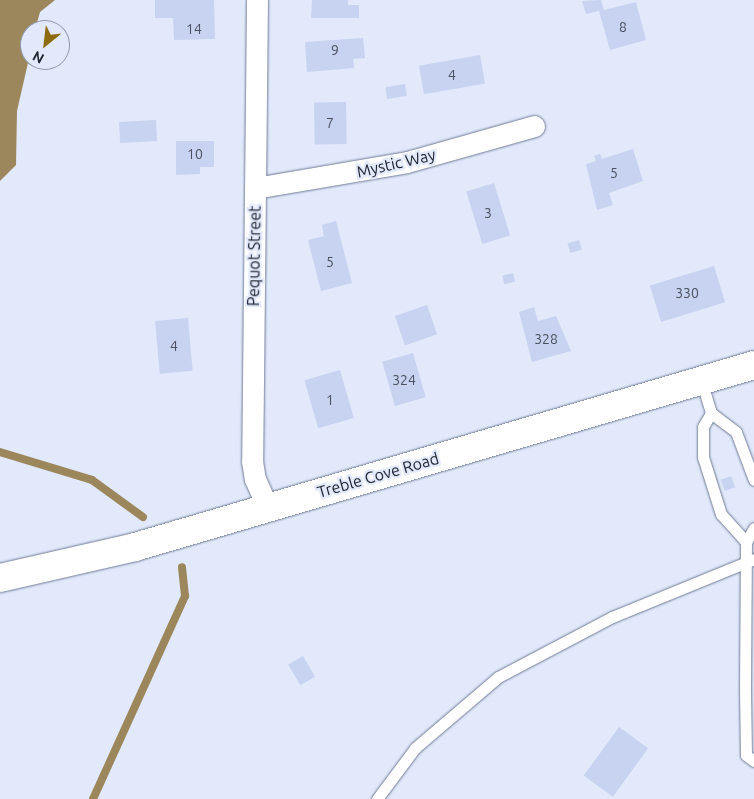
<!DOCTYPE html>
<style>
body{margin:0}
#map{position:relative;width:754px;height:799px;overflow:hidden;background:#e1e9fb;font-family:Ubuntu,sans-serif}
div>[style]{position:absolute}
.water>*{inset:0;background:#9c875d}
.stream>*{height:8px;margin:-4px;padding:0 4px;transform-origin:4px;border-radius:4px;background:#9c875d}
.building>*{inset:0;background:#c7d3f0;transform-origin:0 0}
.roads{filter:drop-shadow(0 0 1px #6f7a94) drop-shadow(0 0 1px #6f7a94)}
.service>*{height:11px;margin:-5.5px;padding:0 5.5px;transform-origin:5.5px;border-radius:5.5px;background:#fff}
.minor>*{height:21px;margin:-10.5px;padding:0 10.5px;transform-origin:10.5px;border-radius:10.5px;background:#fff}
.secondary>*{height:28px;margin:-14px;padding:0 14px;transform-origin:14px;border-radius:14px;background:#fff}
span{translate:-50% -50%;white-space:nowrap;text-align:center;line-height:1.15;-webkit-text-stroke:4.5px #e1e9fb;paint-order:stroke}
.number-label{font-size:14px;color:#4a5060}
.number-label span{-webkit-text-stroke-width:0}
.street-label{font-size:16px;color:#212530}
.north{position:absolute;left:20px;top:20px;width:50px;height:50px;box-sizing:border-box;background:#e1e9fb;border:1px solid #949baa;border-radius:50%;rotate:209deg;font-size:14px;font-weight:700;line-height:20px;text-align:center;color:#212530}
.north::after{content:'';display:block;margin:auto;width:18px;height:22px;background:#8f6b10;clip-path:polygon(50% 0,100% 100%,50% 72%,0 100%)}
</style>
<div id="map">
<div class="water">
<i style="clip-path:polygon(0 0,55px 0,40px 12px,35px 30px,30px 30px,30px 54px,17px 111px,16px 165px,0 181px)"></i>
</div>
<div class="stream">
<i style="left:0;top:452px;width:96px;rotate:16.9deg"></i>
<i style="left:92px;top:480px;width:63px;rotate:36deg"></i>
<i style="left:93px;top:799px;width:223px;rotate:-65.6deg"></i>
<i style="left:185px;top:596px;width:29px;rotate:-96deg"></i>
</div>
<div class="building">
<i style="clip-path:polygon(155px 0,214px 0,215px 39px,174px 40px,173px 18px,155px 18px)"></i>
<i style="clip-path:polygon(312px 0,348px 0,348px 5px,359px 5px,359px 18px,311px 18px)"></i>
<i style="clip-path:polygon(601px 0,604px 10px,636px 2px,646px 40px,610px 50px,599px 11px,586px 14px,582px 1px)"></i>
<i style="clip-path:polygon(363px 38px,365px 58px,353px 59px,354px 68px,307px 72px,305px 42px)"></i>
<i style="left:480px;top:55px;width:29px;height:62px;rotate:80deg"></i>
<i style="left:405px;top:84px;width:12px;height:20px;rotate:81deg"></i>
<i style="left:346px;top:102px;width:42px;height:32px;rotate:89deg"></i>
<i style="left:156px;top:120px;width:21px;height:37px;rotate:87deg"></i>
<i style="clip-path:polygon(176px 141px,214px 141px,214px 167px,200px 167px,200px 174px,176px 175px)"></i>
<i style="clip-path:polygon(633px 149px,643px 181px,609px 193px,613px 205px,597px 210px,586px 164px,596px 161px,594px 156px,600px 154px,602px 159px)"></i>
<i style="left:494px;top:183px;width:55px;height:29px;rotate:73deg"></i>
<i style="clip-path:polygon(336px 221px,352px 283px,321px 291px,308px 240px,324px 236px,322px 225px)"></i>
<i style="left:579px;top:240px;width:10px;height:12px;rotate:73deg"></i>
<i style="left:714px;top:266px;width:38px;height:67px;rotate:73deg"></i>
<i style="left:513px;top:273px;width:9px;height:11px;rotate:77deg"></i>
<i style="left:427px;top:305px;width:31px;height:34px;rotate:71deg"></i>
<i style="clip-path:polygon(534px 307px,538px 321px,556px 316px,571px 351px,532px 362px,519px 312px)"></i>
<i style="left:188px;top:318px;width:53px;height:33px;rotate:85deg"></i>
<i style="left:413px;top:353px;width:46px;height:32px;rotate:74deg"></i>
<i style="left:340px;top:370px;width:50px;height:37px;rotate:74deg"></i>
<i style="left:731px;top:476px;width:12px;height:11px;rotate:70deg"></i>
<i style="left:303px;top:656px;width:24px;height:17px;rotate:60deg"></i>
<i style="left:619px;top:727px;width:36px;height:60px;rotate:36deg"></i>
</div>
<div class="roads">
<div class="service">
<i style="left:701px;top:380px;width:34px;rotate:73deg"></i>
<i style="left:711px;top:413px;width:31px;rotate:37deg"></i>
<i style="left:736px;top:432px;width:51px;rotate:69.4deg"></i>
<i style="left:711px;top:413px;width:16px;rotate:120deg"></i>
<i style="left:703px;top:427px;width:30px;rotate:90deg"></i>
<i style="left:703px;top:457px;width:60px;rotate:72.5deg"></i>
<i style="left:721px;top:514px;width:38px;rotate:48deg"></i>
<i style="left:754px;top:528px;width:16px;rotate:120deg"></i>
<i style="left:746px;top:542px;width:149px;rotate:90.4deg"></i>
<i style="left:745px;top:691px;width:64px;rotate:89.1deg"></i>
<i style="left:746px;top:755px;width:10px;rotate:37deg"></i>
<i style="left:377px;top:799px;width:64px;rotate:-53.3deg"></i>
<i style="left:415px;top:748px;width:109px;rotate:-40.5deg"></i>
<i style="left:498px;top:677px;width:129px;rotate:-27.8deg"></i>
<i style="left:612px;top:617px;width:153px;rotate:-22.2deg"></i>
</div>
<div class="minor">
<i style="left:257px;top:0;width:461px;rotate:90.6deg"></i>
<i style="left:252px;top:461px;width:18px;rotate:81deg"></i>
<i style="left:255px;top:479px;width:32px;rotate:66deg"></i>
<i style="left:255px;top:188px;width:154px;rotate:-9.7deg"></i>
<i style="left:407px;top:162px;width:132px;rotate:-15.8deg"></i>
</div>
<div class="secondary">
<i style="left:0;top:578px;width:139px;rotate:-12.9deg"></i>
<i style="left:135px;top:547px;width:645px;rotate:-16.38deg"></i>
</div>
</div>
<div class="number-label">
<span style="left:623px;top:27px">8</span>
<span style="left:194px;top:29px">14</span>
<span style="left:335px;top:50px">9</span>
<span style="left:452px;top:75px">4</span>
<span style="left:330px;top:123px">7</span>
<span style="left:195px;top:154px">10</span>
<span style="left:614px;top:173px">5</span>
<span style="left:488px;top:213px">3</span>
<span style="left:330px;top:262px">5</span>
<span style="left:687px;top:293px">330</span>
<span style="left:546px;top:339px">328</span>
<span style="left:174px;top:346px">4</span>
<span style="left:404px;top:380px">324</span>
<span style="left:330px;top:400px">1</span>
</div>
<div class="street-label">
<span style="left:396px;top:163px;rotate:-13deg">Mystic Way</span>
<span style="left:254px;top:256px;rotate:-89deg">Pequot Street</span>
<span style="left:378px;top:475px;rotate:-16deg">Treble Cove Road</span>
</div>
<div class="north">N</div>
</div>
